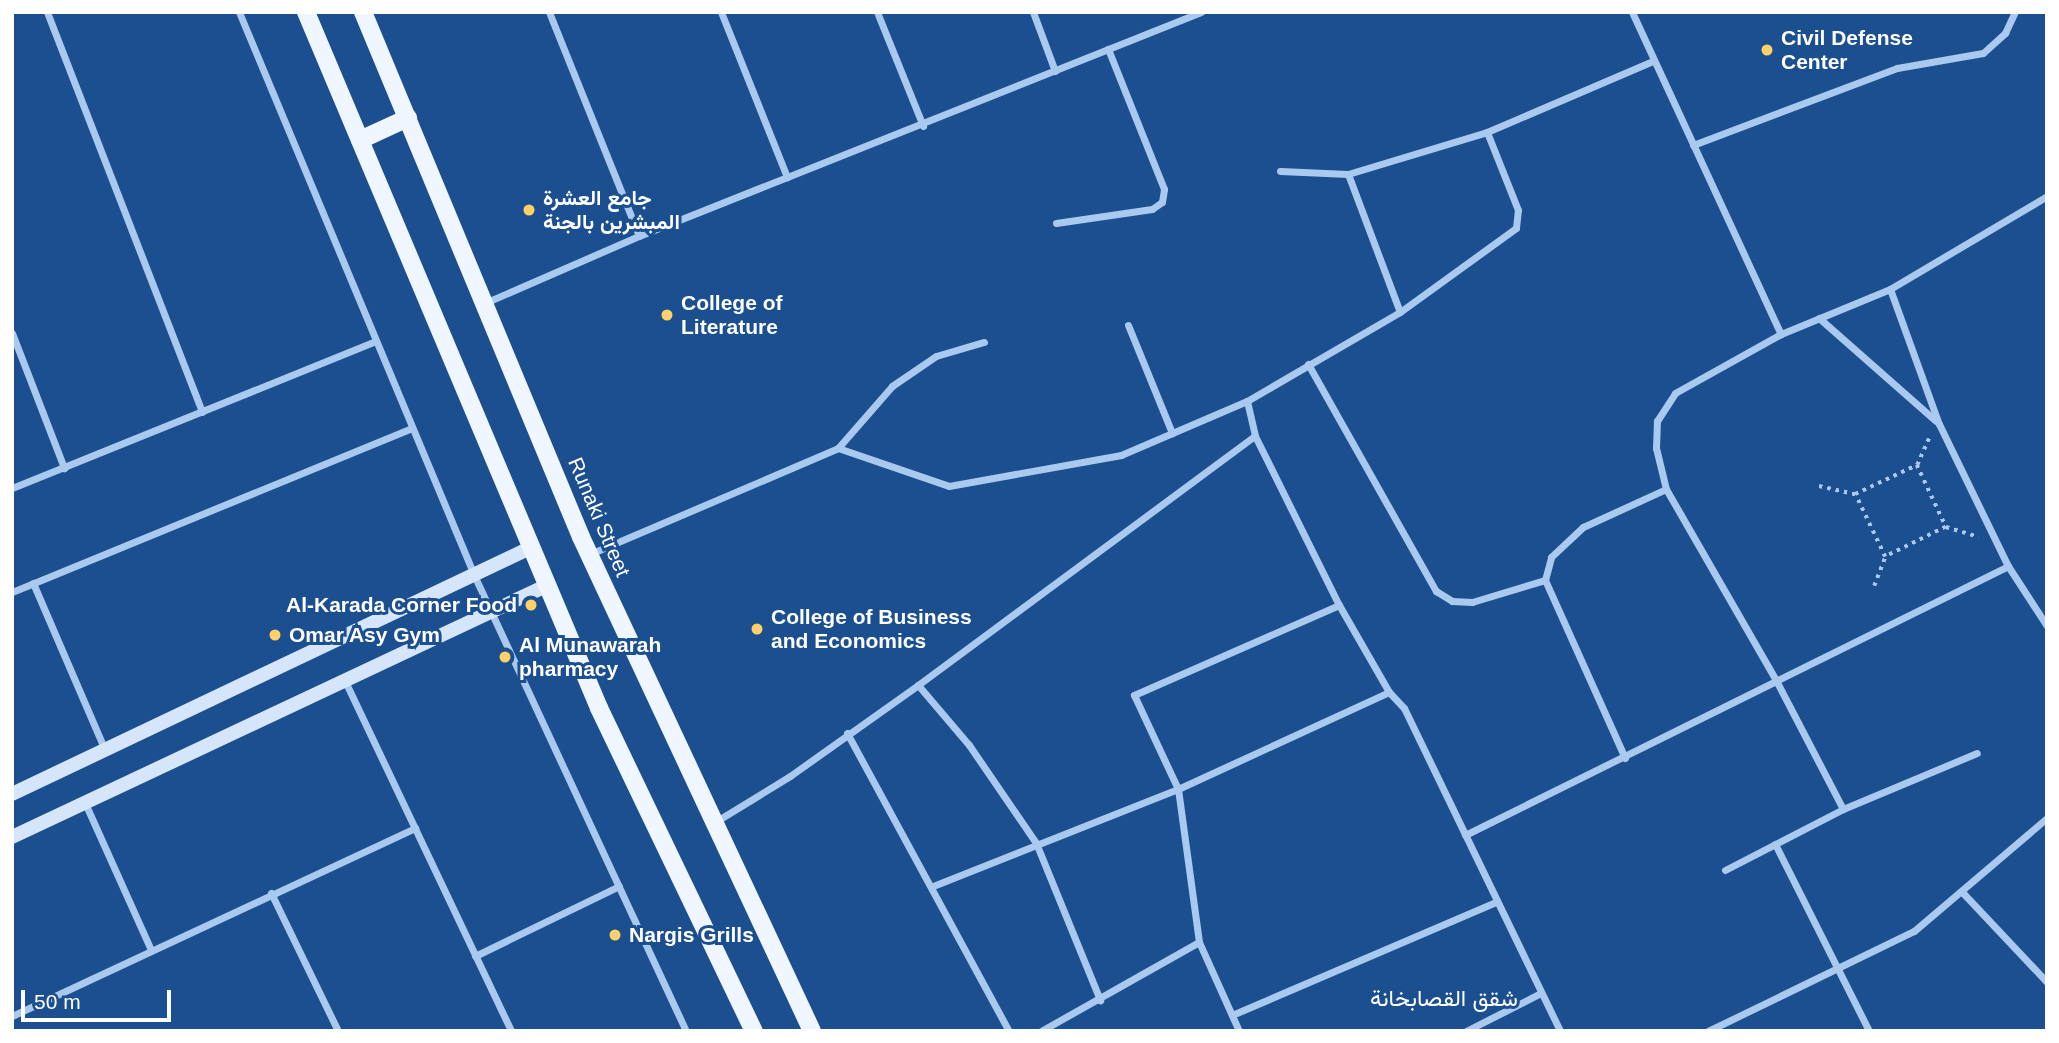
<!DOCTYPE html>
<meta charset="utf-8">
<style>
body{margin:0}
#map{position:relative;width:2059px;height:1043px;overflow:hidden;background:#1b4f8f;font-family:Arial,Vazirmatn,sans-serif}
div>[style]{position:absolute}
.path>*{height:3.5px;margin-top:-1.75px;transform-origin:0;background:repeating-linear-gradient(90deg,#a9c9ee 0 3.5px,transparent 0 8.5px)}
.street>*{height:7px;margin:-3.5px;padding:0 3.5px;transform-origin:3.5px;border-radius:3.5px;background:#a9c9ee}
.secondary>*{height:14px;margin:-7px;padding:0 7px;transform-origin:7px;border-radius:7px;background:#d6e6fa}
.primary>*{height:18px;margin:-9px;padding:0 9px;transform-origin:9px;border-radius:9px;background:#f0f6ff}
.dots>*{width:19px;height:19px;translate:-50% -50%;box-sizing:border-box;border:4px solid #1b4f8f;border-radius:50%}
span{translate:-50% -50%;white-space:nowrap;text-align:center;line-height:1.15;-webkit-text-stroke:6px #1b4f8f;paint-order:stroke}
.poi-label{font-size:21px;color:#fff;font-weight:700}
.left{translate:0 -50%;text-align:left}
.right{translate:-100% -50%;text-align:right}
.street-label{font-size:21px;color:#fff}
.neighbourhood-label{font-size:23px;color:#fff}
.frame{position:absolute;inset:0;border:14px solid #fff;pointer-events:none}
.scale{position:absolute;left:21px;top:990px;width:150px;height:32px;box-sizing:border-box;border:4px solid #fff;border-top:0;padding-left:9px;font-size:21px;line-height:24px;white-space:nowrap;color:#fff;-webkit-text-stroke:5px #1b4f8f;paint-order:stroke}
</style>
<div id="map">
<div class="path">
<i style="left:1917px;top:465px;width:68px;rotate:64.9deg"></i>
<i style="left:1946px;top:527px;width:68px;rotate:153.8deg"></i>
<i style="left:1885px;top:557px;width:70px;rotate:-115.5deg"></i>
<i style="left:1855px;top:494px;width:68px;rotate:-25.1deg"></i>
<i style="left:1917px;top:465px;width:32px;rotate:-66deg"></i>
<i style="left:1819px;top:486px;width:37px;rotate:13deg"></i>
<i style="left:1946px;top:527px;width:34px;rotate:17deg"></i>
<i style="left:1874px;top:586px;width:31px;rotate:-69deg"></i>
</div>
<div class="street">
<i style="left:47px;top:12px;width:429px;rotate:68.8deg"></i>
<i style="left:239px;top:12px;width:610px;rotate:67.34deg"></i>
<i style="left:474px;top:575px;width:503px;rotate:65.07deg"></i>
<i style="left:549px;top:12px;width:241px;rotate:68.1deg"></i>
<i style="left:721px;top:12px;width:178px;rotate:68.2deg"></i>
<i style="left:877px;top:12px;width:123px;rotate:68deg"></i>
<i style="left:1033px;top:12px;width:63px;rotate:69.6deg"></i>
<i style="left:1632px;top:12px;width:355px;rotate:65.2deg"></i>
<i style="left:1693px;top:145px;width:218px;rotate:-20.7deg"></i>
<i style="left:1897px;top:68px;width:87px;rotate:-9.9deg"></i>
<i style="left:1983px;top:53px;width:30px;rotate:-42deg"></i>
<i style="left:2005px;top:33px;width:23px;rotate:-65deg"></i>
<i style="left:1280px;top:171px;width:68px;rotate:2.5deg"></i>
<i style="left:1348px;top:174px;width:145px;rotate:-16.8deg"></i>
<i style="left:1487px;top:132px;width:181px;rotate:-23.2deg"></i>
<i style="left:1348px;top:174px;width:147px;rotate:69.4deg"></i>
<i style="left:1056px;top:223px;width:97px;rotate:-8.3deg"></i>
<i style="left:1152px;top:209px;width:12px;rotate:-35deg"></i>
<i style="left:1162px;top:202px;width:13px;rotate:-81deg"></i>
<i style="left:1164px;top:189px;width:151px;rotate:-111.8deg"></i>
<i style="left:1890px;top:289px;width:144px;rotate:70.1deg"></i>
<i style="left:1939px;top:424px;width:158px;rotate:64.1deg"></i>
<i style="left:2008px;top:566px;width:72px;rotate:57deg"></i>
<i style="left:487px;top:302px;width:166px;rotate:-23.5deg"></i>
<i style="left:639px;top:236px;width:605px;rotate:-21.73deg"></i>
<i style="left:1819px;top:318px;width:156px;rotate:41.4deg"></i>
<i style="left:1128px;top:325px;width:117px;rotate:67.8deg"></i>
<i style="left:12px;top:333px;width:145px;rotate:68.9deg"></i>
<i style="left:1308px;top:364px;width:261px;rotate:60.6deg"></i>
<i style="left:1436px;top:591px;width:19px;rotate:32deg"></i>
<i style="left:1452px;top:601px;width:20px;rotate:3deg"></i>
<i style="left:1472px;top:602px;width:76px;rotate:-16.8deg"></i>
<i style="left:1247px;top:401px;width:36px;rotate:77deg"></i>
<i style="left:1255px;top:436px;width:189px;rotate:63.6deg"></i>
<i style="left:1339px;top:605px;width:100px;rotate:60.1deg"></i>
<i style="left:1389px;top:692px;width:22px;rotate:47deg"></i>
<i style="left:1404px;top:708px;width:359px;rotate:64.2deg"></i>
<i style="left:838px;top:448px;width:82px;rotate:-48.9deg"></i>
<i style="left:892px;top:386px;width:53px;rotate:-34.3deg"></i>
<i style="left:936px;top:356px;width:50px;rotate:-16.3deg"></i>
<i style="left:12px;top:488px;width:389px;rotate:-22deg"></i>
<i style="left:590px;top:554px;width:270px;rotate:-23.1deg"></i>
<i style="left:838px;top:448px;width:117px;rotate:18.9deg"></i>
<i style="left:949px;top:486px;width:175px;rotate:-10.2deg"></i>
<i style="left:1121px;top:455px;width:137px;rotate:-23.2deg"></i>
<i style="left:1247px;top:401px;width:177px;rotate:-30.2deg"></i>
<i style="left:1400px;top:312px;width:143px;rotate:-35.9deg"></i>
<i style="left:1516px;top:228px;width:18px;rotate:-84deg"></i>
<i style="left:1518px;top:210px;width:84px;rotate:-111.7deg"></i>
<i style="left:33px;top:583px;width:182px;rotate:66.7deg"></i>
<i style="left:12px;top:592px;width:431px;rotate:-22.3deg"></i>
<i style="left:345px;top:681px;width:387px;rotate:64.6deg"></i>
<i style="left:918px;top:685px;width:79px;rotate:49.6deg"></i>
<i style="left:969px;top:745px;width:119px;rotate:55.6deg"></i>
<i style="left:1036px;top:843px;width:170px;rotate:67.8deg"></i>
<i style="left:847px;top:733px;width:339px;rotate:61.5deg"></i>
<i style="left:1625px;top:758px;width:195px;rotate:-114.2deg"></i>
<i style="left:1545px;top:580px;width:24px;rotate:-75deg"></i>
<i style="left:1551px;top:557px;width:44px;rotate:-43.2deg"></i>
<i style="left:1583px;top:527px;width:91px;rotate:-24.6deg"></i>
<i style="left:85px;top:803px;width:161px;rotate:65.8deg"></i>
<i style="left:1843px;top:809px;width:143px;rotate:-117.5deg"></i>
<i style="left:1777px;top:682px;width:223px;rotate:-119.9deg"></i>
<i style="left:1666px;top:489px;width:42px;rotate:-103.7deg"></i>
<i style="left:1656px;top:448px;width:27px;rotate:-88deg"></i>
<i style="left:1657px;top:421px;width:33px;rotate:-57deg"></i>
<i style="left:1675px;top:393px;width:121px;rotate:-29.1deg"></i>
<i style="left:1781px;top:334px;width:118px;rotate:-22.4deg"></i>
<i style="left:1890px;top:289px;width:182px;rotate:-30.6deg"></i>
<i style="left:715px;top:822px;width:88px;rotate:-31.5deg"></i>
<i style="left:790px;top:776px;width:157px;rotate:-35.4deg"></i>
<i style="left:918px;top:685px;width:419px;rotate:-36.5deg"></i>
<i style="left:1465px;top:835px;width:606px;rotate:-26.35deg"></i>
<i style="left:1775px;top:844px;width:209px;rotate:63.3deg"></i>
<i style="left:1725px;top:870px;width:133px;rotate:-27.3deg"></i>
<i style="left:1843px;top:809px;width:145px;rotate:-22.7deg"></i>
<i style="left:933px;top:886px;width:264px;rotate:-21.6deg"></i>
<i style="left:1178px;top:789px;width:232px;rotate:-24.7deg"></i>
<i style="left:271px;top:893px;width:153px;rotate:64.1deg"></i>
<i style="left:1963px;top:893px;width:122px;rotate:46.7deg"></i>
<i style="left:475px;top:956px;width:160px;rotate:-25.9deg"></i>
<i style="left:1232px;top:1015px;width:287px;rotate:-23.2deg"></i>
<i style="left:12px;top:1016px;width:445px;rotate:-25deg"></i>
<i style="left:1041px;top:1031px;width:181px;rotate:-29.4deg"></i>
<i style="left:1239px;top:1031px;width:98px;rotate:-114.2deg"></i>
<i style="left:1199px;top:942px;width:154px;rotate:-97.8deg"></i>
<i style="left:1178px;top:789px;width:104px;rotate:-115.1deg"></i>
<i style="left:1134px;top:695px;width:224px;rotate:-23.7deg"></i>
<i style="left:1466px;top:1031px;width:84px;rotate:-26.9deg"></i>
<i style="left:1708px;top:1031px;width:229px;rotate:-25.9deg"></i>
<i style="left:1914px;top:931px;width:175px;rotate:-40.4deg"></i>
</div>
<div class="secondary">
<i style="left:12px;top:794px;width:576px;rotate:-25.41deg"></i>
<i style="left:12px;top:837px;width:592px;rotate:-25.18deg"></i>
</div>
<div class="primary">
<i style="left:306px;top:12px;width:755px;rotate:67.17deg"></i>
<i style="left:599px;top:708px;width:358px;rotate:64.4deg"></i>
<i style="left:363px;top:12px;width:568px;rotate:67.45deg"></i>
<i style="left:581px;top:537px;width:545px;rotate:64.94deg"></i>
<i style="left:360px;top:140px;width:53px;rotate:-24.6deg"></i>
</div>
<div class="dots">
<i style="left:1767px;top:50px;background:#ffd166"></i>
<i style="left:529px;top:210px;background:#ffd166"></i>
<i style="left:667px;top:315px;background:#ffd166"></i>
<i style="left:531px;top:605px;background:#ffd166"></i>
<i style="left:757px;top:629px;background:#ffd166"></i>
<i style="left:275px;top:635px;background:#ffd166"></i>
<i style="left:505px;top:657px;background:#ffd166"></i>
<i style="left:615px;top:935px;background:#ffd166"></i>
</div>
<div class="poi-label">
<span class="left" style="left:1781px;top:50px">Civil Defense<br>Center</span>
<span class="left" style="left:543px;top:210px">جامع العشرة<br>المبشرين بالجنة</span>
<span class="left" style="left:681px;top:315px">College of<br>Literature</span>
<span class="right" style="left:517px;top:605px">Al-Karada Corner Food</span>
<span class="left" style="left:771px;top:629px">College of Business<br>and Economics</span>
<span class="left" style="left:289px;top:635px">Omar Asy Gym</span>
<span class="left" style="left:519px;top:657px">Al Munawarah<br>pharmacy</span>
<span class="left" style="left:629px;top:935px">Nargis Grills</span>
</div>
<div class="street-label">
<span style="left:599px;top:517px;rotate:67deg">Runaki Street</span>
</div>
<div class="neighbourhood-label">
<span style="left:1444px;top:998px">شقق القصابخانة</span>
</div>
<div class="frame"></div>
<div class="scale">50 m</div>
</div>
